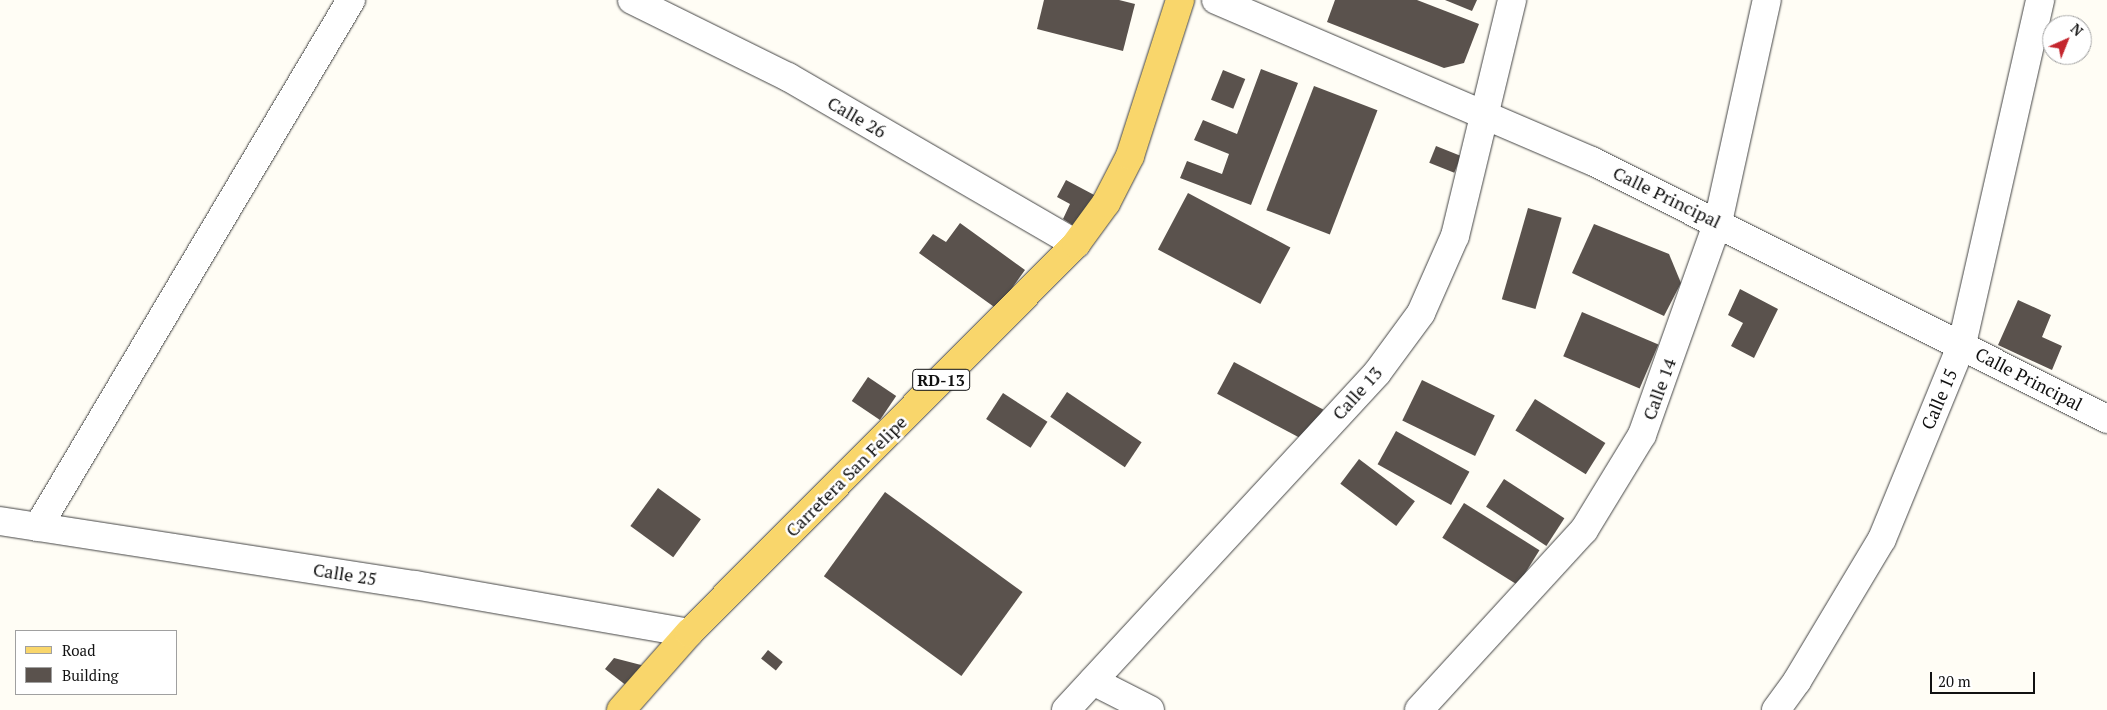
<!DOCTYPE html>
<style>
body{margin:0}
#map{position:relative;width:2107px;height:710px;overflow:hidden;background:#fffdf5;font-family:"PT Serif",serif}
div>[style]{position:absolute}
.building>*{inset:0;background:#5a524d;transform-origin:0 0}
.roads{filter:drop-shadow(0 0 1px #444) drop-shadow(0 0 1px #444)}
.street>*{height:28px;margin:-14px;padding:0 14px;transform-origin:14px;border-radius:14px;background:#fff}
.primary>*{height:28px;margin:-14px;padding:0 14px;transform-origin:14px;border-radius:14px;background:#f9d66b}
span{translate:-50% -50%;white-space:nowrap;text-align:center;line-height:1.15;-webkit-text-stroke:5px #fff;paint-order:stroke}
.shield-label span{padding:1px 4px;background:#fff;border:1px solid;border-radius:4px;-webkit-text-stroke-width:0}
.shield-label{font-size:16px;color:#111;font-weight:700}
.street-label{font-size:18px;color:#111}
.legend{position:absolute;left:15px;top:630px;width:162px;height:65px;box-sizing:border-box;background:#fff;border:1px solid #a0a0a0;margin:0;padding:6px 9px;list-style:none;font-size:15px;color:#111}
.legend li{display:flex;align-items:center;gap:10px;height:25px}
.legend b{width:25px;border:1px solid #a0a0a0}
.north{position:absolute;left:2042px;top:15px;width:50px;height:50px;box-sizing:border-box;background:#fff;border:1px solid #a0a0a0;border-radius:50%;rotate:44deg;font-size:14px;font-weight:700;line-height:20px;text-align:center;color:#111}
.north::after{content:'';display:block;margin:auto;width:18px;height:22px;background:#c4262e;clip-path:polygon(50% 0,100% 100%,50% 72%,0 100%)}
.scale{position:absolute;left:1930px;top:672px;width:105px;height:22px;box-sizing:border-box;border:2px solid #111;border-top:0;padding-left:6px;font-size:15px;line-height:18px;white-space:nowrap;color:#111;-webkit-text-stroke:4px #fff;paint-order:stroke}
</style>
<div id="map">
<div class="building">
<i style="clip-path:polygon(1044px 0,1119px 0,1135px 4px,1123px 51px,1037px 29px)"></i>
<i style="clip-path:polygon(1335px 0,1417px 0,1479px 24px,1464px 63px,1444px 68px,1327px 22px)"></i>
<i style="clip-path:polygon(1445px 0,1477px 0,1472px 11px)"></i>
<i style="clip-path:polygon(1261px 69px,1298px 83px,1251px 205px,1180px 178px,1187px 161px,1222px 174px,1229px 154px,1194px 140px,1203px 120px,1237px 134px)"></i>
<i style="left:1223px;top:70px;width:24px;height:32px;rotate:22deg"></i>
<i style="left:1314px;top:86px;width:68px;height:133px;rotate:21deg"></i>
<i style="left:1436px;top:146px;width:27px;height:18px;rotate:22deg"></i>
<i style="clip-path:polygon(1066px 180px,1098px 197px,1079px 229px,1063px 219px,1070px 204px,1057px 197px)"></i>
<i style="left:1188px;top:193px;width:116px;height:64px;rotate:28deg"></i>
<i style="left:1528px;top:208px;width:35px;height:95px;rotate:16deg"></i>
<i style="clip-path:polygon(960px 223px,1025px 270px,997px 309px,919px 253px,933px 234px,946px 242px)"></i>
<i style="clip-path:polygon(1594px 224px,1669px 254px,1681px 283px,1664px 316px,1572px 273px)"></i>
<i style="clip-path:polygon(1740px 289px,1778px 309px,1754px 358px,1731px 346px,1743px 323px,1728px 315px)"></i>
<i style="clip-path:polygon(2018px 300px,2051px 315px,2042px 337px,2062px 346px,2052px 370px,1998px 345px)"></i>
<i style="left:1582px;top:312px;width:83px;height:48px;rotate:23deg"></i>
<i style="left:1234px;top:362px;width:101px;height:36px;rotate:28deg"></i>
<i style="left:868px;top:377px;width:34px;height:29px;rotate:34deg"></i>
<i style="left:1422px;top:380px;width:81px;height:45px;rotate:26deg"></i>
<i style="left:1067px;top:392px;width:90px;height:30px;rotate:34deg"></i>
<i style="left:1003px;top:393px;width:53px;height:31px;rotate:33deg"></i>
<i style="left:1535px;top:399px;width:83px;height:37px;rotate:32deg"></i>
<i style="left:1396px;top:431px;width:84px;height:38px;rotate:29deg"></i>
<i style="left:1359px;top:459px;width:70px;height:31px;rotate:37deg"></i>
<i style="left:1504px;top:479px;width:72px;height:33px;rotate:33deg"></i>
<i style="left:658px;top:488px;width:53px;height:47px;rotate:36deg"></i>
<i style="left:885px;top:492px;width:170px;height:104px;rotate:36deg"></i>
<i style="left:1464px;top:503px;width:89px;height:41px;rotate:32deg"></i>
<i style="left:768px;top:650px;width:19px;height:11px;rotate:39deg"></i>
<i style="clip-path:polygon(614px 658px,645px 666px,636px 693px,605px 669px)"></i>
</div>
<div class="roads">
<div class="street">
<i style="left:632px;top:0;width:174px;rotate:26.3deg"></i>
<i style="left:788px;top:77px;width:333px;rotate:30.1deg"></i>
<i style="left:1216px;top:0;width:409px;rotate:23.2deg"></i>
<i style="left:1592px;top:161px;width:576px;rotate:26.61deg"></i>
<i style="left:0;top:521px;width:420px;rotate:8.8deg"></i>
<i style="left:415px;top:585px;width:278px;rotate:9.9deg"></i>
<i style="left:38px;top:527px;width:613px;rotate:-59.29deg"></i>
<i style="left:1093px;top:681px;width:64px;rotate:27deg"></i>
<i style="left:1066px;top:710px;width:459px;rotate:-47.3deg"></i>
<i style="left:1377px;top:373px;width:74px;rotate:-53.7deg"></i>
<i style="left:1421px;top:313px;width:84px;rotate:-66.2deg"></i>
<i style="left:1455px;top:236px;width:243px;rotate:-76.4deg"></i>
<i style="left:1419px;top:710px;width:244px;rotate:-47.5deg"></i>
<i style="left:1584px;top:530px;width:111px;rotate:-58.6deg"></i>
<i style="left:1642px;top:435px;width:226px;rotate:-70.4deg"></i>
<i style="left:1718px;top:222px;width:227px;rotate:-77.6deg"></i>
<i style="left:1776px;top:710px;width:36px;rotate:-54deg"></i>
<i style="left:1797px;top:681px;width:165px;rotate:-59.1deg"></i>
<i style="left:1882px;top:539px;width:211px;rotate:-67.7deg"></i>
<i style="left:1962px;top:344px;width:353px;rotate:-77.2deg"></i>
</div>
<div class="primary">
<i style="left:621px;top:710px;width:103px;rotate:-48.6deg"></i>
<i style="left:689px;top:633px;width:549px;rotate:-45.15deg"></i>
<i style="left:1076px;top:244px;width:51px;rotate:-53.8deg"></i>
<i style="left:1106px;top:203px;width:53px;rotate:-62.9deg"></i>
<i style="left:1130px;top:156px;width:164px;rotate:-72.2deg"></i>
</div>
</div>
<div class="shield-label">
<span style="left:941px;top:380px">RD-13</span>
</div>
<div class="street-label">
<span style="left:857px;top:117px;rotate:30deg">Calle 26</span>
<span style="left:1667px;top:197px;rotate:26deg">Calle Principal</span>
<span style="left:2029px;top:379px;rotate:27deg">Calle Principal</span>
<span style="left:1659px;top:389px;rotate:-70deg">Calle 14</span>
<span style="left:1357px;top:393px;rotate:-48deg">Calle 13</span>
<span style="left:1939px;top:399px;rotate:-67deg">Calle 15</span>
<span style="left:846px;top:476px;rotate:-45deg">Carretera San Felipe</span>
<span style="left:345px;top:574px;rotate:9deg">Calle 25</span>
</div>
<ul class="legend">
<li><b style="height:6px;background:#f9d66b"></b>Road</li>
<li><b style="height:14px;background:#5a524d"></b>Building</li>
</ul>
<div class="north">N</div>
<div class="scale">20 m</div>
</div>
